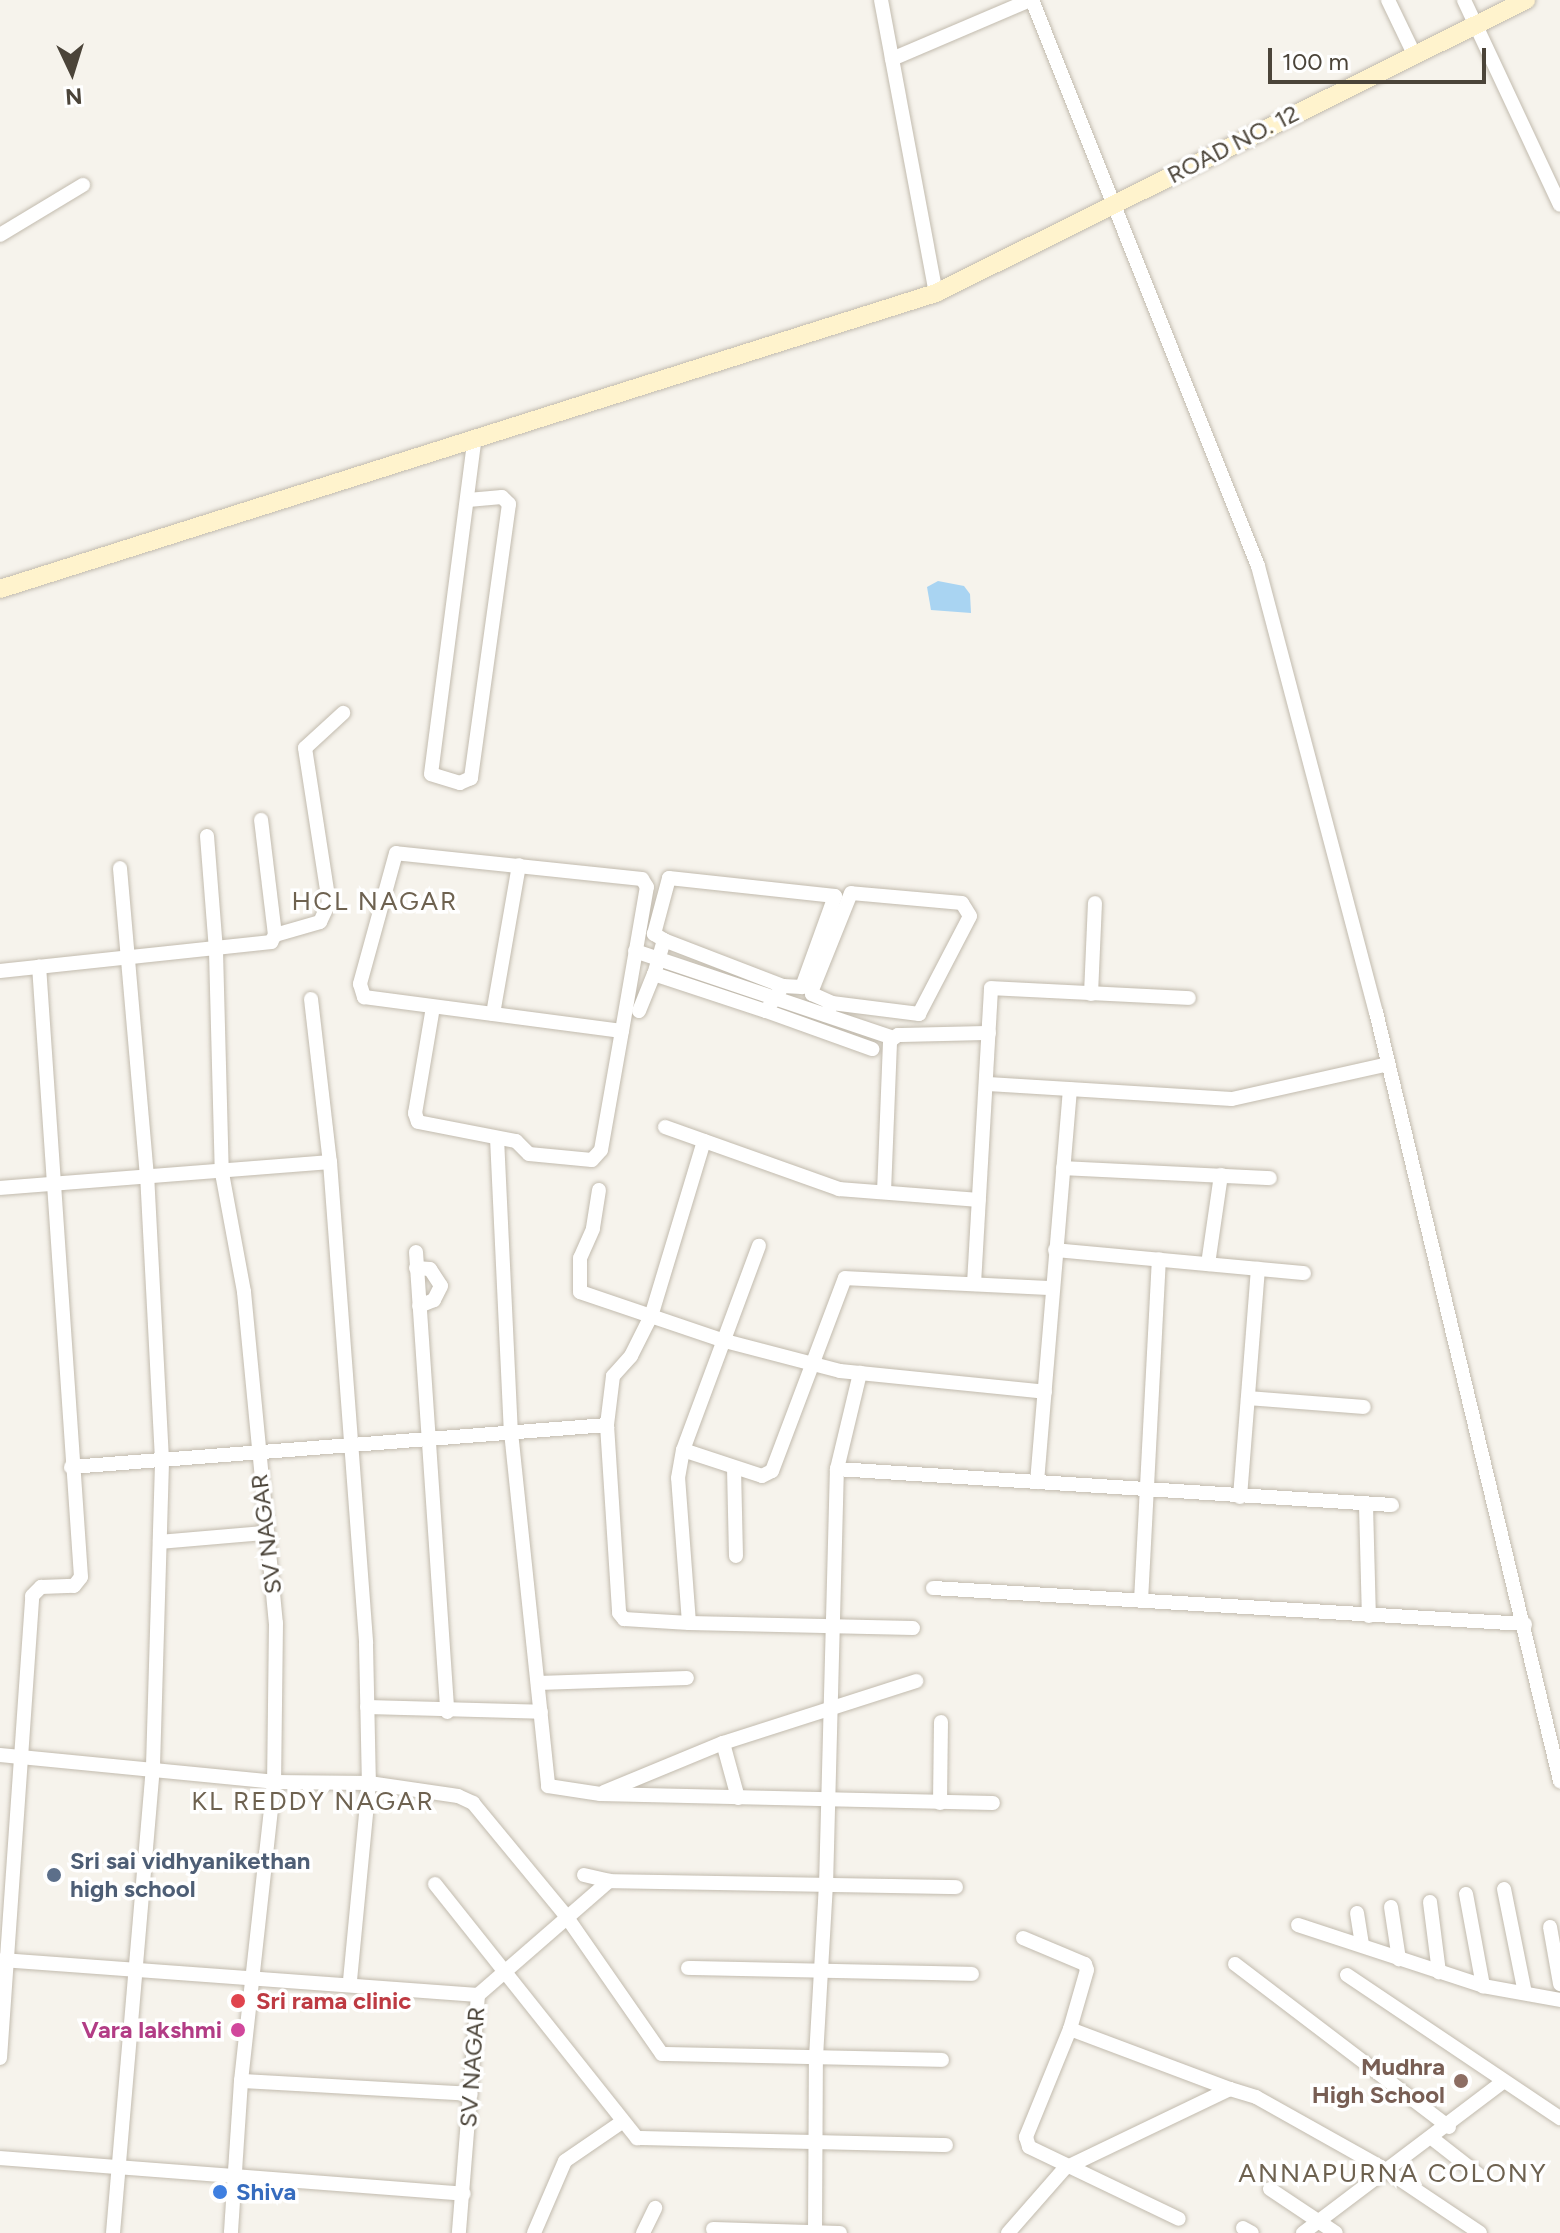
<!DOCTYPE html>
<style>
body{margin:0}
#map{position:relative;width:1560px;height:2233px;overflow:hidden;background:#f6f3ec;font-family:Figtree,sans-serif}
div>[style]{position:absolute}
.water>*{inset:0;background:#a9d4f2}
.roads{filter:drop-shadow(0 0 2px #c2bbae) drop-shadow(0 0 2px #c2bbae)}
.street>*{height:14px;margin:-7px;padding:0 7px;transform-origin:7px;border-radius:7px;background:#fff}
.secondary>*{height:18px;margin:-9px;padding:0 9px;transform-origin:9px;border-radius:9px;background:#fff3cd}
.dots>*{width:22px;height:22px;translate:-50% -50%;box-sizing:border-box;border:4px solid #fff;border-radius:50%}
span{translate:-50% -50%;white-space:nowrap;text-align:center;line-height:1.15;-webkit-text-stroke:7px #fff;paint-order:stroke}
.street-label{font-size:24px;color:#4b4439}
.service-label{font-size:24px;color:#4e5e75;font-weight:700}
.left{translate:0 -50%;text-align:left}
.health-label{font-size:24px;color:#be3a42;font-weight:700}
.hotel-label{font-size:24px;color:#b23c85;font-weight:700}
.right{translate:-100% -50%;text-align:right}
.education-label{font-size:24px;color:#785e54;font-weight:700}
.shop-label{font-size:24px;color:#366cbe;font-weight:700}
.neighbourhood-label{font-size:26px;color:#6e6250;letter-spacing:2px}
.north{position:absolute;left:32px;top:32px;width:80px;height:80px;-webkit-text-stroke:6px #fff;paint-order:stroke;rotate:176deg;font-size:22px;font-weight:700;line-height:32px;text-align:center;color:#4b4439}
.north::after{content:'';display:block;margin:auto;width:28px;height:36px;background:#4b4439;clip-path:polygon(50% 0,100% 100%,50% 72%,0 100%)}
.scale{position:absolute;left:1268px;top:48px;width:218px;height:36px;box-sizing:border-box;border:4px solid #4b4439;border-top:0;padding-left:10px;font-size:24px;line-height:28px;white-space:nowrap;color:#4b4439;-webkit-text-stroke:6px #fff;paint-order:stroke}
</style>
<div id="map">
<div class="water">
<i style="clip-path:polygon(938px 581px,964px 586px,970px 594px,971px 613px,931px 610px,927px 587px)"></i>
</div>
<div class="roads">
<div class="street">
<i style="left:881px;top:0;width:298px;rotate:79.4deg"></i>
<i style="left:1032px;top:0;width:609px;rotate:68.23deg"></i>
<i style="left:1258px;top:566px;width:461px;rotate:75.2deg"></i>
<i style="left:1376px;top:1012px;width:791px;rotate:76.54deg"></i>
<i style="left:1388px;top:0;width:60px;rotate:64.3deg"></i>
<i style="left:1464px;top:0;width:226px;rotate:64.9deg"></i>
<i style="left:892px;top:59px;width:150px;rotate:-23.1deg"></i>
<i style="left:0;top:235px;width:97px;rotate:-31.1deg"></i>
<i style="left:468px;top:500px;width:34px;rotate:-5deg"></i>
<i style="left:502px;top:497px;width:10px;rotate:45deg"></i>
<i style="left:509px;top:504px;width:277px;rotate:97.9deg"></i>
<i style="left:471px;top:778px;width:12px;rotate:156deg"></i>
<i style="left:460px;top:783px;width:30px;rotate:-163deg"></i>
<i style="left:431px;top:774px;width:336px;rotate:-82.6deg"></i>
<i style="left:207px;top:836px;width:115px;rotate:85.5deg"></i>
<i style="left:216px;top:951px;width:222px;rotate:88.5deg"></i>
<i style="left:222px;top:1173px;width:121px;rotate:79.5deg"></i>
<i style="left:244px;top:1292px;width:333px;rotate:84.5deg"></i>
<i style="left:276px;top:1623px;width:159px;rotate:90.7deg"></i>
<i style="left:274px;top:1782px;width:301px;rotate:96.3deg"></i>
<i style="left:241px;top:2081px;width:152px;rotate:93.8deg"></i>
<i style="left:275px;top:935px;width:47px;rotate:-16.1deg"></i>
<i style="left:320px;top:922px;width:21px;rotate:-65deg"></i>
<i style="left:329px;top:903px;width:157px;rotate:-98.8deg"></i>
<i style="left:305px;top:748px;width:52px;rotate:-42.6deg"></i>
<i style="left:664px;top:940px;width:12px;rotate:-149deg"></i>
<i style="left:654px;top:934px;width:58px;rotate:-75deg"></i>
<i style="left:669px;top:878px;width:167px;rotate:6.2deg"></i>
<i style="left:835px;top:896px;width:97px;rotate:109.9deg"></i>
<i style="left:802px;top:987px;width:19px;rotate:-177deg"></i>
<i style="left:635px;top:951px;width:272px;rotate:18.6deg"></i>
<i style="left:0;top:971px;width:273px;rotate:-6.1deg"></i>
<i style="left:271px;top:942px;width:8px;rotate:-60deg"></i>
<i style="left:275px;top:935px;width:116px;rotate:-96.9deg"></i>
<i style="left:1091px;top:994px;width:91px;rotate:-87.5deg"></i>
<i style="left:311px;top:999px;width:164px;rotate:83.4deg"></i>
<i style="left:330px;top:1162px;width:483px;rotate:85.7deg"></i>
<i style="left:366px;top:1644px;width:139px;rotate:88.8deg"></i>
<i style="left:369px;top:1783px;width:200px;rotate:95.5deg"></i>
<i style="left:433px;top:1007px;width:108px;rotate:99.6deg"></i>
<i style="left:415px;top:1113px;width:9px;rotate:72deg"></i>
<i style="left:418px;top:1122px;width:100px;rotate:11deg"></i>
<i style="left:516px;top:1141px;width:18px;rotate:45deg"></i>
<i style="left:529px;top:1154px;width:63px;rotate:5.4deg"></i>
<i style="left:592px;top:1160px;width:13px;rotate:-48deg"></i>
<i style="left:601px;top:1150px;width:121px;rotate:-80deg"></i>
<i style="left:622px;top:1031px;width:146px;rotate:-80.2deg"></i>
<i style="left:647px;top:887px;width:9px;rotate:-122deg"></i>
<i style="left:642px;top:879px;width:247px;rotate:-174deg"></i>
<i style="left:396px;top:853px;width:136px;rotate:105.4deg"></i>
<i style="left:360px;top:984px;width:14px;rotate:73deg"></i>
<i style="left:364px;top:997px;width:260px;rotate:7.5deg"></i>
<i style="left:639px;top:1011px;width:40px;rotate:-68deg"></i>
<i style="left:654px;top:974px;width:118px;rotate:18.3deg"></i>
<i style="left:766px;top:1011px;width:30px;rotate:-56deg"></i>
<i style="left:783px;top:986px;width:128px;rotate:-158.9deg"></i>
<i style="left:664px;top:940px;width:35px;rotate:106deg"></i>
<i style="left:766px;top:1011px;width:113px;rotate:19.7deg"></i>
<i style="left:493px;top:1014px;width:151px;rotate:-80.1deg"></i>
<i style="left:826px;top:1015px;width:13px;rotate:-63deg"></i>
<i style="left:832px;top:1003px;width:88px;rotate:7.2deg"></i>
<i style="left:919px;top:1014px;width:110px;rotate:-62.5deg"></i>
<i style="left:970px;top:916px;width:15px;rotate:-122deg"></i>
<i style="left:962px;top:903px;width:111px;rotate:-174.9deg"></i>
<i style="left:851px;top:893px;width:105px;rotate:111.9deg"></i>
<i style="left:812px;top:990px;width:4px;rotate:90deg"></i>
<i style="left:812px;top:994px;width:22px;rotate:24deg"></i>
<i style="left:988px;top:1084px;width:244px;rotate:3.5deg"></i>
<i style="left:1232px;top:1099px;width:160px;rotate:-12.6deg"></i>
<i style="left:665px;top:1127px;width:185px;rotate:19.6deg"></i>
<i style="left:839px;top:1189px;width:140px;rotate:4.5deg"></i>
<i style="left:497px;top:1138px;width:294px;rotate:87.3deg"></i>
<i style="left:511px;top:1432px;width:356px;rotate:84deg"></i>
<i style="left:548px;top:1786px;width:53px;rotate:8.7deg"></i>
<i style="left:600px;top:1794px;width:393px;rotate:1.3deg"></i>
<i style="left:704px;top:1141px;width:183px;rotate:106.8deg"></i>
<i style="left:651px;top:1316px;width:45px;rotate:116.6deg"></i>
<i style="left:631px;top:1356px;width:27px;rotate:132deg"></i>
<i style="left:613px;top:1376px;width:49px;rotate:97deg"></i>
<i style="left:607px;top:1425px;width:188px;rotate:86.3deg"></i>
<i style="left:619px;top:1613px;width:8px;rotate:50deg"></i>
<i style="left:624px;top:1619px;width:65px;rotate:3.5deg"></i>
<i style="left:689px;top:1623px;width:224px;rotate:1.3deg"></i>
<i style="left:1063px;top:1168px;width:207px;rotate:2.8deg"></i>
<i style="left:0;top:1188px;width:331px;rotate:-4.5deg"></i>
<i style="left:599px;top:1190px;width:39px;rotate:99deg"></i>
<i style="left:593px;top:1229px;width:32px;rotate:114deg"></i>
<i style="left:580px;top:1258px;width:34px;rotate:90deg"></i>
<i style="left:580px;top:1292px;width:153px;rotate:18.7deg"></i>
<i style="left:725px;top:1341px;width:119px;rotate:14.6deg"></i>
<i style="left:840px;top:1371px;width:206px;rotate:5.8deg"></i>
<i style="left:884px;top:1192px;width:151px;rotate:-87.7deg"></i>
<i style="left:890px;top:1041px;width:10px;rotate:-37deg"></i>
<i style="left:898px;top:1035px;width:91px;rotate:-1.3deg"></i>
<i style="left:1055px;top:1250px;width:250px;rotate:5.3deg"></i>
<i style="left:416px;top:1252px;width:461px;rotate:86.1deg"></i>
<i style="left:1208px;top:1264px;width:90px;rotate:-81.7deg"></i>
<i style="left:416px;top:1268px;width:14px;rotate:4deg"></i>
<i style="left:430px;top:1269px;width:20px;rotate:57deg"></i>
<i style="left:441px;top:1286px;width:16px;rotate:117deg"></i>
<i style="left:434px;top:1300px;width:16px;rotate:158deg"></i>
<i style="left:974px;top:1284px;width:296px;rotate:-86.7deg"></i>
<i style="left:991px;top:988px;width:198px;rotate:2.9deg"></i>
<i style="left:1248px;top:1398px;width:116px;rotate:4.4deg"></i>
<i style="left:683px;top:1450px;width:83px;rotate:18.2deg"></i>
<i style="left:762px;top:1476px;width:11px;rotate:-27deg"></i>
<i style="left:772px;top:1471px;width:206px;rotate:-69.3deg"></i>
<i style="left:845px;top:1278px;width:207px;rotate:2.8deg"></i>
<i style="left:71px;top:1467px;width:538px;rotate:-4.48deg"></i>
<i style="left:734px;top:1468px;width:88px;rotate:88.7deg"></i>
<i style="left:837px;top:1469px;width:556px;rotate:3.71deg"></i>
<i style="left:1037px;top:1482px;width:394px;rotate:-85.2deg"></i>
<i style="left:1240px;top:1497px;width:229px;rotate:-85.5deg"></i>
<i style="left:1366px;top:1505px;width:111px;rotate:88.5deg"></i>
<i style="left:160px;top:1542px;width:106px;rotate:-4.9deg"></i>
<i style="left:933px;top:1588px;width:593px;rotate:3.48deg"></i>
<i style="left:1141px;top:1601px;width:342px;rotate:-87deg"></i>
<i style="left:689px;top:1623px;width:145px;rotate:-94.3deg"></i>
<i style="left:678px;top:1478px;width:28px;rotate:-80deg"></i>
<i style="left:683px;top:1450px;width:218px;rotate:-69.6deg"></i>
<i style="left:538px;top:1683px;width:149px;rotate:-1.9deg"></i>
<i style="left:367px;top:1707px;width:174px;rotate:1.6deg"></i>
<i style="left:723px;top:1743px;width:57px;rotate:74.7deg"></i>
<i style="left:0;top:1755px;width:275px;rotate:5.6deg"></i>
<i style="left:274px;top:1782px;width:95px;rotate:0.6deg"></i>
<i style="left:369px;top:1783px;width:90px;rotate:8.3deg"></i>
<i style="left:458px;top:1796px;width:17px;rotate:25deg"></i>
<i style="left:473px;top:1803px;width:146px;rotate:50.5deg"></i>
<i style="left:566px;top:1916px;width:168px;rotate:55.2deg"></i>
<i style="left:662px;top:2054px;width:280px;rotate:1.2deg"></i>
<i style="left:604px;top:1792px;width:129px;rotate:-22.4deg"></i>
<i style="left:723px;top:1743px;width:203px;rotate:-17.8deg"></i>
<i style="left:940px;top:1803px;width:81px;rotate:-89.3deg"></i>
<i style="left:584px;top:1875px;width:26px;rotate:13deg"></i>
<i style="left:609px;top:1881px;width:347px;rotate:1deg"></i>
<i style="left:435px;top:1884px;width:325px;rotate:51.5deg"></i>
<i style="left:637px;top:2138px;width:309px;rotate:1.3deg"></i>
<i style="left:1504px;top:1889px;width:106px;rotate:78.6deg"></i>
<i style="left:1466px;top:1894px;width:94px;rotate:79.5deg"></i>
<i style="left:1430px;top:1902px;width:71px;rotate:82.7deg"></i>
<i style="left:1391px;top:1907px;width:53px;rotate:81.3deg"></i>
<i style="left:1357px;top:1913px;width:32px;rotate:81deg"></i>
<i style="left:1298px;top:1925px;width:195px;rotate:18.2deg"></i>
<i style="left:1483px;top:1986px;width:78px;rotate:10.3deg"></i>
<i style="left:1550px;top:1927px;width:58px;rotate:80deg"></i>
<i style="left:1023px;top:1938px;width:67px;rotate:22.8deg"></i>
<i style="left:1085px;top:1964px;width:6px;rotate:72deg"></i>
<i style="left:1087px;top:1970px;width:61px;rotate:106.1deg"></i>
<i style="left:1070px;top:2029px;width:117px;rotate:112.2deg"></i>
<i style="left:1026px;top:2137px;width:10px;rotate:73deg"></i>
<i style="left:1029px;top:2147px;width:166px;rotate:25.6deg"></i>
<i style="left:2px;top:1960px;width:477px;rotate:4.2deg"></i>
<i style="left:478px;top:1995px;width:239px;rotate:94.6deg"></i>
<i style="left:1235px;top:1964px;width:269px;rotate:37.3deg"></i>
<i style="left:688px;top:1968px;width:284px;rotate:1.2deg"></i>
<i style="left:1347px;top:1975px;width:257px;rotate:33.9deg"></i>
<i style="left:478px;top:1995px;width:174px;rotate:-41deg"></i>
<i style="left:1070px;top:2029px;width:171px;rotate:20.6deg"></i>
<i style="left:0;top:2058px;width:463px;rotate:-86deg"></i>
<i style="left:32px;top:1596px;width:13px;rotate:-45deg"></i>
<i style="left:41px;top:1587px;width:33px;rotate:-2deg"></i>
<i style="left:74px;top:1586px;width:11px;rotate:-52deg"></i>
<i style="left:81px;top:1577px;width:612px;rotate:-93.93deg"></i>
<i style="left:241px;top:2081px;width:230px;rotate:3.2deg"></i>
<i style="left:1433px;top:2139px;width:58px;rotate:38deg"></i>
<i style="left:0;top:2158px;width:465px;rotate:4.4deg"></i>
<i style="left:1270px;top:2189px;width:79px;rotate:33.7deg"></i>
<i style="left:1243px;top:2228px;width:10px;rotate:29deg"></i>
<i style="left:713px;top:2229px;width:127px;rotate:1.8deg"></i>
<i style="left:113px;top:2233px;width:469px;rotate:-85.1deg"></i>
<i style="left:153px;top:1766px;width:306px;rotate:-88.3deg"></i>
<i style="left:162px;top:1460px;width:283px;rotate:-93deg"></i>
<i style="left:147px;top:1177px;width:310px;rotate:-95deg"></i>
<i style="left:534px;top:2233px;width:78px;rotate:-66.7deg"></i>
<i style="left:565px;top:2161px;width:69px;rotate:-34.4deg"></i>
<i style="left:643px;top:2233px;width:28px;rotate:-64deg"></i>
<i style="left:815px;top:2233px;width:176px;rotate:-89.7deg"></i>
<i style="left:816px;top:2057px;width:171px;rotate:-86.7deg"></i>
<i style="left:826px;top:1886px;width:417px;rotate:-88.5deg"></i>
<i style="left:837px;top:1469px;width:99px;rotate:-76.5deg"></i>
<i style="left:1008px;top:2233px;width:86px;rotate:-48.8deg"></i>
<i style="left:1065px;top:2168px;width:183px;rotate:-25.6deg"></i>
<i style="left:1230px;top:2089px;width:27px;rotate:17deg"></i>
<i style="left:1256px;top:2097px;width:149px;rotate:29.3deg"></i>
<i style="left:1386px;top:2170px;width:113px;rotate:33.8deg"></i>
<i style="left:1303px;top:2233px;width:251px;rotate:-37.1deg"></i>
</div>
<div class="secondary">
<i style="left:0;top:589px;width:982px;rotate:-17.55deg"></i>
<i style="left:936px;top:293px;width:659px;rotate:-26.41deg"></i>
</div>
</div>
<div class="dots">
<i style="left:54px;top:1875px;background:#5c6f8a"></i>
<i style="left:238px;top:2001px;background:#e0444e"></i>
<i style="left:238px;top:2030px;background:#d1479c"></i>
<i style="left:1461px;top:2081px;background:#8d6e63"></i>
<i style="left:220px;top:2192px;background:#3f7fe0"></i>
</div>
<div class="street-label">
<span style="left:1233px;top:144px;rotate:-27deg">ROAD NO. 12</span>
<span style="left:266px;top:1534px;rotate:-97deg">SV NAGAR</span>
<span style="left:472px;top:2067px;rotate:-86deg">SV NAGAR</span>
</div>
<div class="service-label">
<span class="left" style="left:70px;top:1875px">Sri sai vidhyanikethan<br>high school</span>
</div>
<div class="health-label">
<span class="left" style="left:256px;top:2001px">Sri rama clinic</span>
</div>
<div class="hotel-label">
<span class="right" style="left:222px;top:2030px">Vara lakshmi</span>
</div>
<div class="education-label">
<span class="right" style="left:1445px;top:2081px">Mudhra<br>High School</span>
</div>
<div class="shop-label">
<span class="left" style="left:236px;top:2192px">Shiva</span>
</div>
<div class="neighbourhood-label">
<span style="left:375px;top:902px">HCL NAGAR</span>
<span style="left:313px;top:1802px">KL REDDY NAGAR</span>
<span style="left:1393px;top:2174px">ANNAPURNA COLONY</span>
</div>
<div class="north">N</div>
<div class="scale">100 m</div>
</div>
